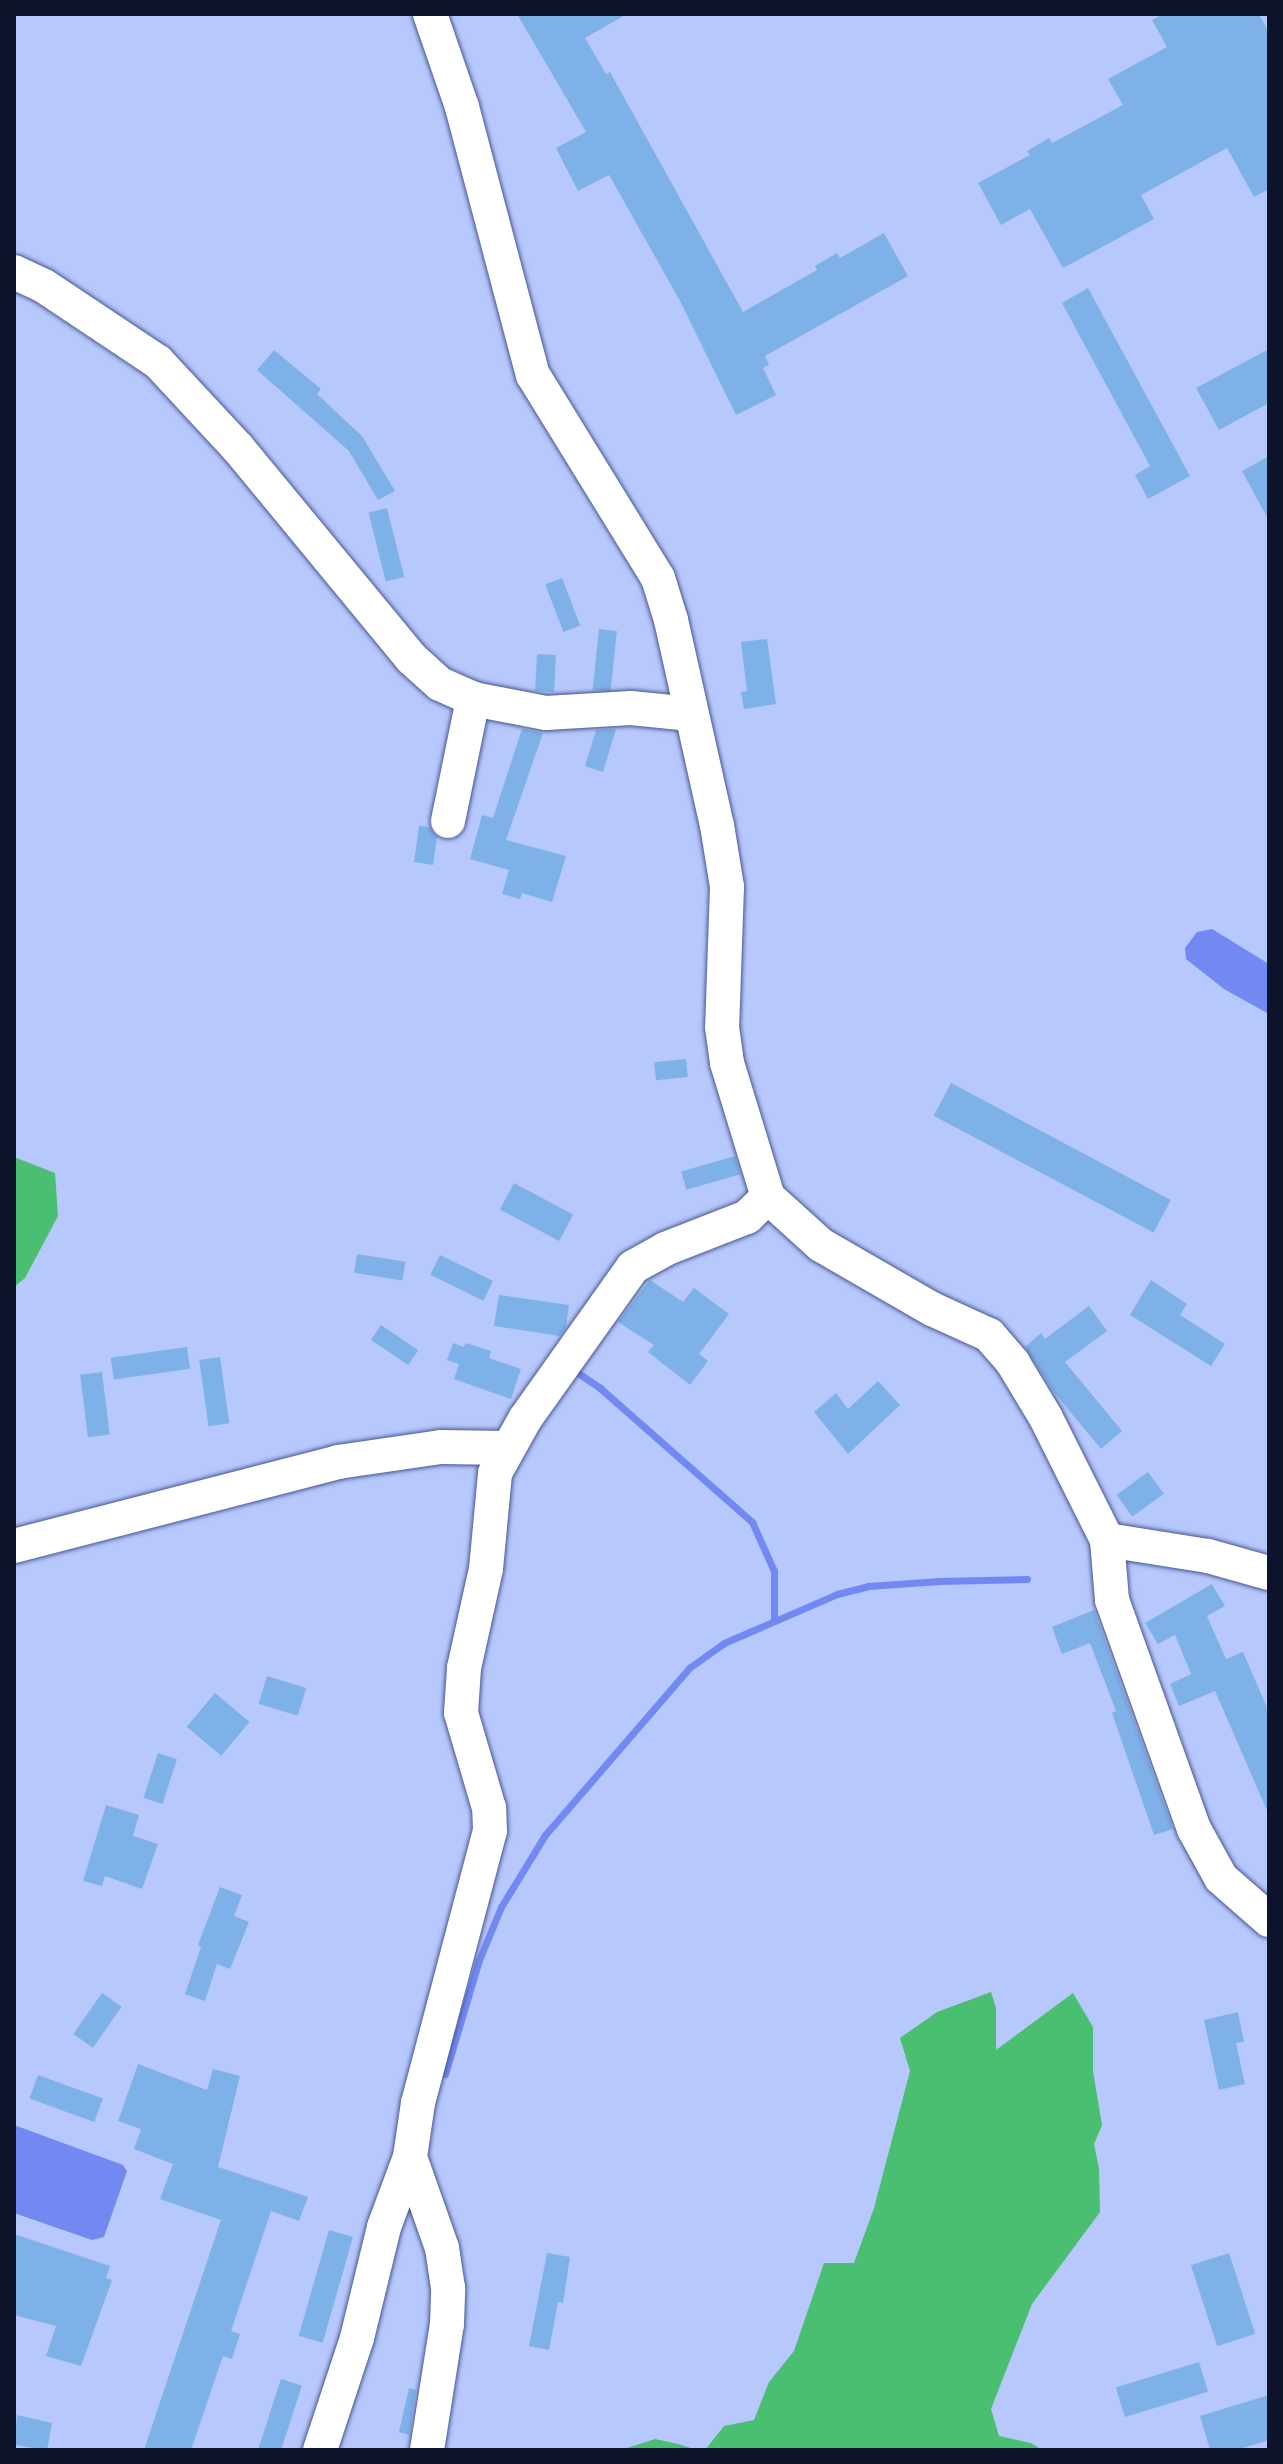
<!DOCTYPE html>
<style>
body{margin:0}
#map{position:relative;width:1283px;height:2464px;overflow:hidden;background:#b7c8fd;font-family:"Source Sans 3",sans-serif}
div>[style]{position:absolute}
.green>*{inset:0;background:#4abe71}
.water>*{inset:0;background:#7189f1}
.stream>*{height:7px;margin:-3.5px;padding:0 3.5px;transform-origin:3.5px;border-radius:3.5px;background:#7189f1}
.building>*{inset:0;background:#7eb1e8;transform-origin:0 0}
.roads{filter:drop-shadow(0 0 2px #485791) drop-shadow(0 0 2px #485791)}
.minor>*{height:34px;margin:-17px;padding:0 17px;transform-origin:17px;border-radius:17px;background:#fff}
span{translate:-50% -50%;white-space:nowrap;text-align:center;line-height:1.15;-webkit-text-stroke:8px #b7c8fd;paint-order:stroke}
.frame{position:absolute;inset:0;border:16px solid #0d132b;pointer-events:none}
</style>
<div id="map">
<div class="green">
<i style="clip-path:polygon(14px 1157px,55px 1173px,58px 1216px,25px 1278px,14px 1287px)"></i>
<i style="clip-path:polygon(991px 1992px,996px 2008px,996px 2050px,1073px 1993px,1093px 2027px,1093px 2071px,1102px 2125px,1094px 2144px,1099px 2168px,1100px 2212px,1032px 2304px,991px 2409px,999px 2436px,1031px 2443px,1042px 2450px,705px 2450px,724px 2426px,754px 2420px,769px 2382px,794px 2351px,824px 2263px,854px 2263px,874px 2208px,910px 2071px,900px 2038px,937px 2012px)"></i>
<i style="clip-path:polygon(655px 2439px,678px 2444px,697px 2450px,621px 2450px)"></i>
</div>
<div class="water">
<i style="clip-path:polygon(1212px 929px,1269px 964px,1269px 1014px,1224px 989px,1186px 959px,1185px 948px,1197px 932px)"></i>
<i style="clip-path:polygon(14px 2125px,123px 2165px,127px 2171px,104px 2237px,92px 2240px,14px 2213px)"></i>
</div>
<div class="stream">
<i style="left:575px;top:1371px;width:30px;rotate:34deg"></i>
<i style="left:600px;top:1388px;width:203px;rotate:41.4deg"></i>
<i style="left:752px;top:1522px;width:54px;rotate:65.8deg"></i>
<i style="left:774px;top:1571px;width:50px;rotate:90deg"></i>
<i style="left:445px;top:2074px;width:119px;rotate:-73.4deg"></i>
<i style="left:479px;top:1960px;width:57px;rotate:-67.5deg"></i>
<i style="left:501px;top:1907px;width:84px;rotate:-58.6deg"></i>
<i style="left:545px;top:1835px;width:221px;rotate:-49.2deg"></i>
<i style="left:689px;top:1668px;width:43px;rotate:-35.5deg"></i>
<i style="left:724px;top:1643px;width:123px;rotate:-23.4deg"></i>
<i style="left:837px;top:1594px;width:32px;rotate:-14deg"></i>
<i style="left:868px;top:1586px;width:72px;rotate:-4deg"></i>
<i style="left:940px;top:1581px;width:87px;rotate:-1.3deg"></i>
</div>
<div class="building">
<i style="clip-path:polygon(517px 14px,627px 14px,585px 38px,606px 74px,610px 72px,743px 312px,817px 270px,815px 266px,837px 253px,840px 258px,884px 233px,908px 276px,765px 356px,769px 365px,763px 368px,776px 395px,736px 415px,680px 301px,609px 175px,578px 191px,556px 148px,586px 132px)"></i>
<i style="clip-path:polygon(1163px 14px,1259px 14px,1269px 33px,1269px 189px,1254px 197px,1227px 148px,1141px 195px,1154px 219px,1063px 268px,1030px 209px,1001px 225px,978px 183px,1030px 155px,1027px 151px,1049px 138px,1052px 143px,1123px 105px,1108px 79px,1167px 47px,1152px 20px)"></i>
<i style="clip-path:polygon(1088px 288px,1190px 476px,1148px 499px,1135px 475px,1150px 466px,1062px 303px)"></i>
<i style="clip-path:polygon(1269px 349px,1269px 403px,1219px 430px,1196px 388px)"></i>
<i style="clip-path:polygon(274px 350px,321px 389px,317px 394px,362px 436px,395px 491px,378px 500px,349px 451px,257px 370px)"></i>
<i style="clip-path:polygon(1269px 456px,1269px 521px,1242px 471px)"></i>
<i style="left:387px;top:508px;width:71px;height:19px;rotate:76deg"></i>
<i style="left:562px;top:578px;width:51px;height:18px;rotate:69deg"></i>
<i style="left:599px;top:629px;width:18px;height:61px;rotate:6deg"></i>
<i style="clip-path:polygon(767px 639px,776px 704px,744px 709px,741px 692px,747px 691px,741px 642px)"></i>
<i style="left:537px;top:654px;width:19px;height:37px;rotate:3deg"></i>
<i style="clip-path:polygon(522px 729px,543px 733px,506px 840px,566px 856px,552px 902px,522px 893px,520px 899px,502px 894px,509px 870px,470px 859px,482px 815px,493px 818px)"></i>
<i style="clip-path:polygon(616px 729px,603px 772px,585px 766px,596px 730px)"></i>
<i style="clip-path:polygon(419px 826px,429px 827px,437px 837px,433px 865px,414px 862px)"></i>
<i style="left:686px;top:1059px;width:18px;height:32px;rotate:84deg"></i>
<i style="left:951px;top:1083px;width:249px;height:37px;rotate:28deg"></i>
<i style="left:735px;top:1156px;width:19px;height:56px;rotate:74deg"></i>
<i style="left:514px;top:1183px;width:67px;height:30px;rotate:28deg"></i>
<i style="left:357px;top:1254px;width:49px;height:19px;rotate:9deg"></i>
<i style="left:440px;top:1255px;width:59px;height:22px;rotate:26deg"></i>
<i style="clip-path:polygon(650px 1280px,683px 1302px,694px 1288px,729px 1314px,699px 1354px,708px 1361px,690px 1385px,648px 1352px,654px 1345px,618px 1322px)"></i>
<i style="clip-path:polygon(1151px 1280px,1187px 1304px,1180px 1315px,1225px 1344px,1211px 1366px,1130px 1315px)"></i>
<i style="clip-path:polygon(499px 1295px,569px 1305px,566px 1327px,560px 1336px,494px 1326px)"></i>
<i style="clip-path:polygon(1089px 1306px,1107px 1331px,1065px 1362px,1122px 1431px,1101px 1449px,1053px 1391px,1025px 1347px,1041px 1333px,1045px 1339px)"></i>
<i style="left:381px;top:1325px;width:45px;height:18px;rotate:34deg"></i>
<i style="clip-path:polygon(453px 1343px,464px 1347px,466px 1343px,491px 1351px,489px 1358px,521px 1369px,511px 1399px,454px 1379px,459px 1364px,447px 1360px)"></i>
<i style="left:187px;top:1347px;width:22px;height:77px;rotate:82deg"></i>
<i style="left:220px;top:1357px;width:67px;height:21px;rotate:82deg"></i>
<i style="left:102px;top:1372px;width:63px;height:22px;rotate:83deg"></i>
<i style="clip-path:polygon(878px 1381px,900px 1405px,848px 1454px,814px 1412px,836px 1393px,848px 1409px)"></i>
<i style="left:1148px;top:1472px;width:27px;height:39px;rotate:54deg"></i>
<i style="clip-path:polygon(1212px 1584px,1225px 1606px,1207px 1616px,1226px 1659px,1243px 1652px,1269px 1712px,1269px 1815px,1215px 1691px,1179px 1706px,1170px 1684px,1191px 1674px,1175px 1635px,1158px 1644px,1145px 1623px)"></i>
<i style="clip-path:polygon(1094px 1610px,1173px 1829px,1154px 1835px,1112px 1713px,1116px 1711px,1090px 1643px,1062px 1654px,1052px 1627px)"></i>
<i style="left:267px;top:1676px;width:41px;height:29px;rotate:17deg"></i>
<i style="left:215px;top:1693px;width:45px;height:44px;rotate:40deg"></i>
<i style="left:158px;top:1753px;width:20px;height:47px;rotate:18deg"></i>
<i style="clip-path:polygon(106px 1805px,139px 1815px,133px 1836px,158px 1844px,142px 1889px,105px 1876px,102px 1886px,83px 1881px)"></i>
<i style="clip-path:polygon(220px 1887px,242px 1895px,234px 1916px,249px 1922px,230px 1969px,217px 1964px,205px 2001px,185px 1994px,201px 1947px,198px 1945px)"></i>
<i style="left:102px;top:1993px;width:24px;height:50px;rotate:35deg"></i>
<i style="clip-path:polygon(1238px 2012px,1244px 2042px,1236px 2043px,1245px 2084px,1219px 2090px,1204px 2020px)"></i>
<i style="clip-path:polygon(138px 2064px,207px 2090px,213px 2069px,240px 2076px,218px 2167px,308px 2197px,299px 2221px,271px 2211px,231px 2331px,240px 2334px,232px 2359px,223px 2356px,191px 2450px,144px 2450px,221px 2220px,160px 2199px,173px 2164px,134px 2149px,141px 2129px,118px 2121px)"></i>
<i style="left:38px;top:2075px;width:69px;height:25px;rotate:20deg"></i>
<i style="left:329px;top:2230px;width:25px;height:110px;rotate:16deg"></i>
<i style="clip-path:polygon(14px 2234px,110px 2266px,106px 2278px,112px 2280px,81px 2366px,46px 2356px,56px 2326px,14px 2315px)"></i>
<i style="clip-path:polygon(547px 2253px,570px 2257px,563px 2303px,558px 2302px,549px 2350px,529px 2346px)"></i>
<i style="left:1229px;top:2253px;width:85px;height:40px;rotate:72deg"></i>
<i style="left:1199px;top:2362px;width:31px;height:87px;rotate:73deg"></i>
<i style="left:281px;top:2379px;width:22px;height:75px;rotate:18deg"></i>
<i style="clip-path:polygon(409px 2388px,416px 2390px,409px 2435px,399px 2432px)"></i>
<i style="clip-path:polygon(1269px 2395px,1269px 2440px,1237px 2450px,1210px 2450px,1200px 2416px)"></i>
<i style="clip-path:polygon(17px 2415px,52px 2423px,47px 2450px,14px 2445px)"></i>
</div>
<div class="roads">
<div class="minor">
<i style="left:430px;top:14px;width:98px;rotate:71deg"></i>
<i style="left:462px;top:107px;width:277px;rotate:75.2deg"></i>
<i style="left:533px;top:375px;width:238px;rotate:58.4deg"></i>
<i style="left:658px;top:578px;width:44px;rotate:72.8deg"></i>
<i style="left:671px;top:620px;width:210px;rotate:77.4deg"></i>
<i style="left:717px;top:825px;width:63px;rotate:80.8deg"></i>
<i style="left:727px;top:887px;width:140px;rotate:92deg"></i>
<i style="left:722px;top:1027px;width:36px;rotate:82deg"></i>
<i style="left:727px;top:1063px;width:140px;rotate:73deg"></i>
<i style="left:768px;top:1197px;width:72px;rotate:42.2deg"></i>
<i style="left:821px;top:1245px;width:128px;rotate:30deg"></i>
<i style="left:932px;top:1309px;width:63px;rotate:24.5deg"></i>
<i style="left:989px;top:1335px;width:37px;rotate:49deg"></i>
<i style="left:1013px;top:1363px;width:64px;rotate:59deg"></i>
<i style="left:1046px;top:1418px;width:136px;rotate:63.4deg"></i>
<i style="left:1107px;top:1540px;width:60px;rotate:85.2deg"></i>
<i style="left:1112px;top:1600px;width:243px;rotate:70.3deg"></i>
<i style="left:1194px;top:1829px;width:56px;rotate:61.1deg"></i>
<i style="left:1221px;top:1878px;width:64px;rotate:41.2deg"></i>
<i style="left:14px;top:272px;width:33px;rotate:25deg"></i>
<i style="left:44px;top:286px;width:137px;rotate:33.7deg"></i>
<i style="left:158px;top:362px;width:117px;rotate:47.1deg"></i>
<i style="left:238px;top:448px;width:272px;rotate:50.5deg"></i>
<i style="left:411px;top:658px;width:39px;rotate:42deg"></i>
<i style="left:440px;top:684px;width:36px;rotate:24deg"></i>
<i style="left:473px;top:699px;width:74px;rotate:10.9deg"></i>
<i style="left:546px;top:713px;width:85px;rotate:-3.4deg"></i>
<i style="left:631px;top:708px;width:60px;rotate:5.7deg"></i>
<i style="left:448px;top:821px;width:125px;rotate:-78.4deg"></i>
<i style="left:1107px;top:1540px;width:102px;rotate:9deg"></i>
<i style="left:1208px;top:1556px;width:63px;rotate:15.6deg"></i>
<i style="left:14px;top:1546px;width:335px;rotate:-14.5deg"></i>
<i style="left:338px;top:1462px;width:104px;rotate:-8.3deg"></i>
<i style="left:441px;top:1447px;width:67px;rotate:0.9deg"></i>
<i style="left:320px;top:2450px;width:118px;rotate:-71.7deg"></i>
<i style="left:357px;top:2338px;width:114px;rotate:-76.3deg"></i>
<i style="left:384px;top:2227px;width:75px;rotate:-69.6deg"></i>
<i style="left:427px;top:2450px;width:128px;rotate:-81deg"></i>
<i style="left:447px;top:2324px;width:36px;rotate:-88deg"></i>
<i style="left:448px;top:2288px;width:40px;rotate:-98.5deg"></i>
<i style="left:442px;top:2248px;width:96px;rotate:-109.4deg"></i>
<i style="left:410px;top:2157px;width:55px;rotate:-81.6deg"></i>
<i style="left:418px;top:2103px;width:281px;rotate:-75.2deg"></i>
<i style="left:490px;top:1831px;width:23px;rotate:-92deg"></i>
<i style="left:489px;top:1808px;width:99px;rotate:-106.4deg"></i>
<i style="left:461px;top:1713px;width:45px;rotate:-86.2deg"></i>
<i style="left:464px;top:1668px;width:101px;rotate:-77.5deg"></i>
<i style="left:486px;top:1569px;width:96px;rotate:-84.6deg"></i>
<i style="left:495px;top:1473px;width:62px;rotate:-60.9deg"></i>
<i style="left:525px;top:1419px;width:186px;rotate:-54.6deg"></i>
<i style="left:633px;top:1267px;width:37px;rotate:-29deg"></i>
<i style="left:665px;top:1249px;width:88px;rotate:-21.3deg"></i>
<i style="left:747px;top:1217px;width:29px;rotate:-44deg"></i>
</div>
</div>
<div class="frame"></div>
</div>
